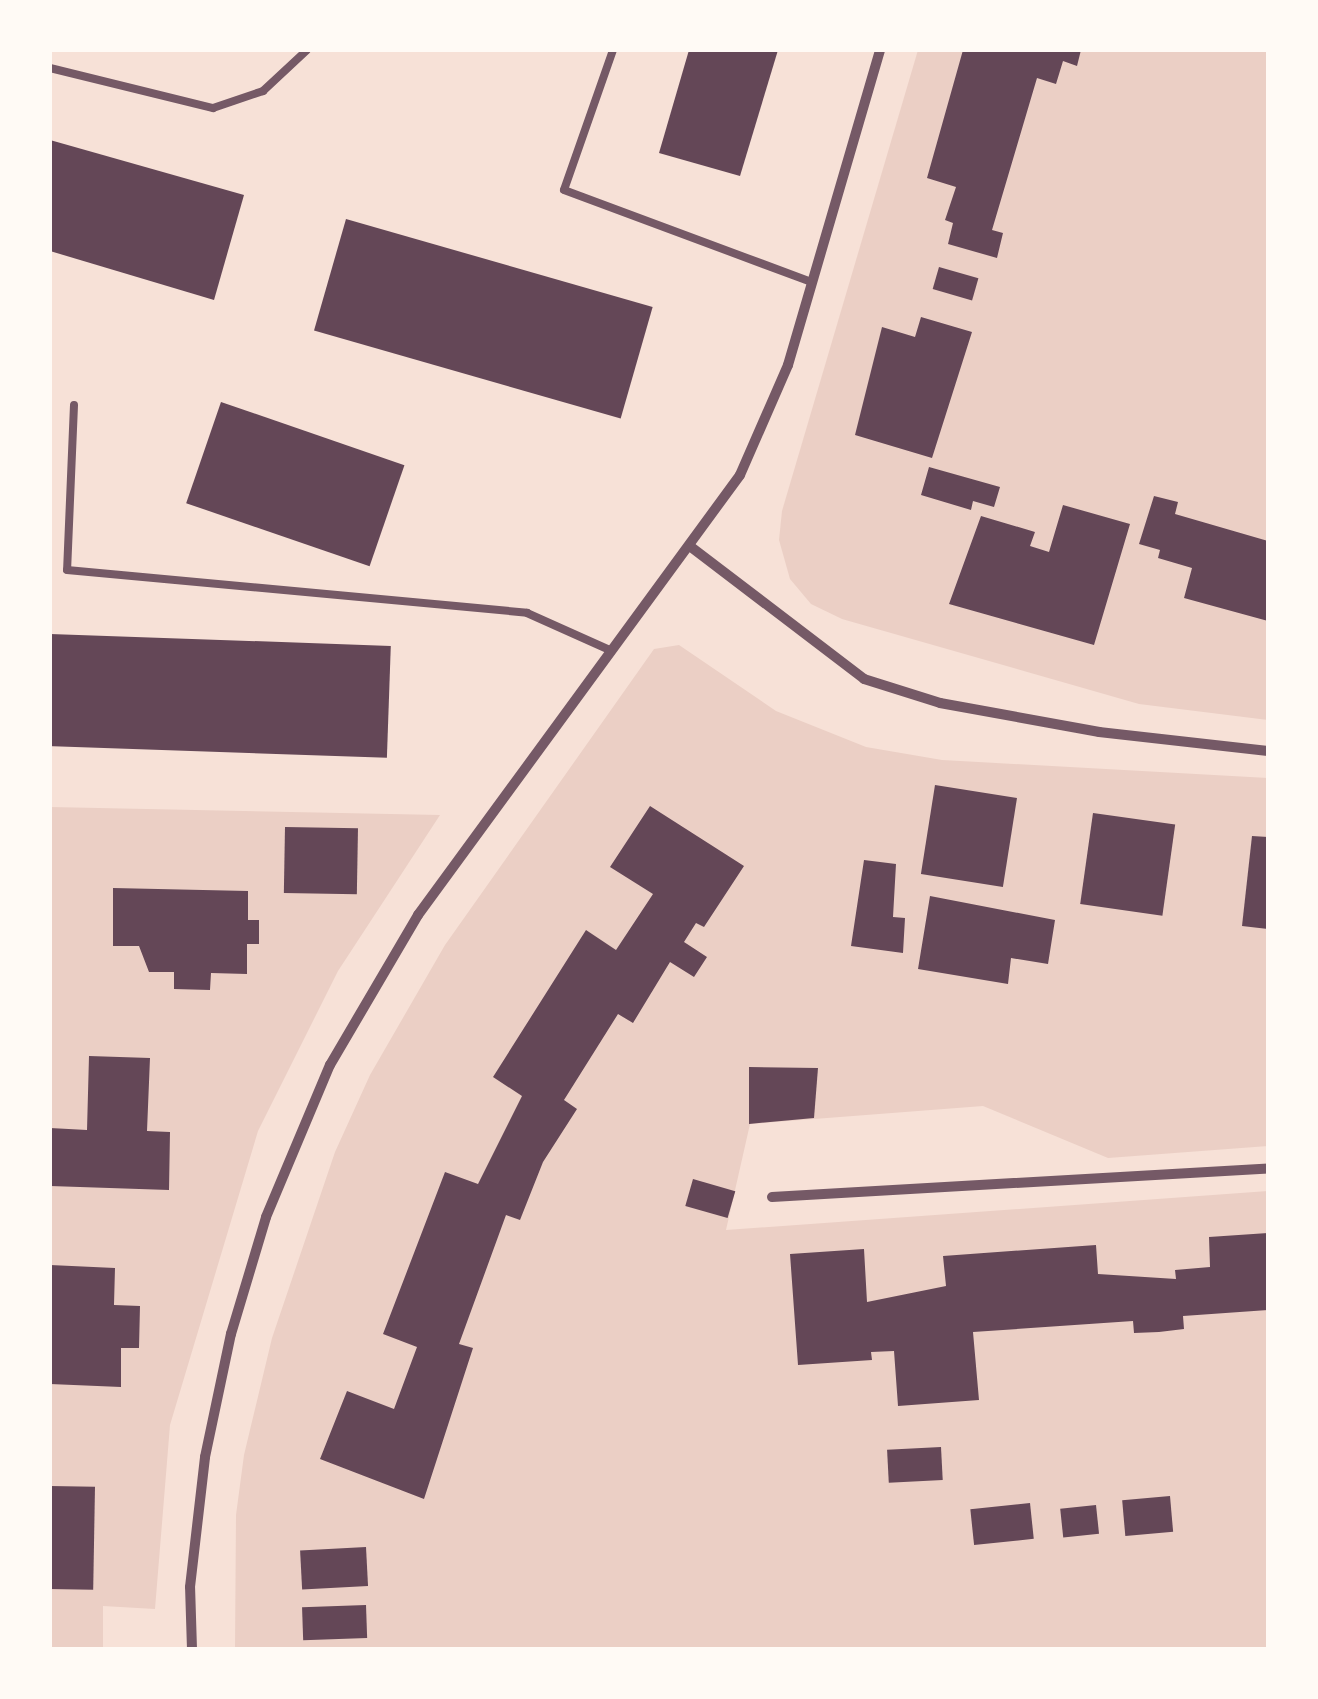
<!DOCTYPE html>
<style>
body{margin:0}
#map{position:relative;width:1318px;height:1699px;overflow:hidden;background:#f7e1d7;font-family:Roboto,sans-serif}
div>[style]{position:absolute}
.green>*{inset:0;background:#ebcfc5}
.building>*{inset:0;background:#644757;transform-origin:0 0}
.service>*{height:8px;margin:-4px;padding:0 4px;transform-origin:4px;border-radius:4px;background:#755966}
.minor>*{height:10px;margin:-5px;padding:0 5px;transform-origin:5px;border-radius:5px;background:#755966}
span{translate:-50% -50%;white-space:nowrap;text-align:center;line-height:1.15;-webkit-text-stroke:10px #fffaf5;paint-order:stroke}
.frame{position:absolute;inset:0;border:52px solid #fffaf5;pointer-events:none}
</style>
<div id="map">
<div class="green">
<i style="clip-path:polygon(918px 50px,1268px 50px,1268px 720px,1139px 704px,842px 619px,811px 604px,790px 579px,779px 540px,782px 511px)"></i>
<i style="clip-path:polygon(679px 645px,776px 711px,866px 747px,942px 760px,1268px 778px,1268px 1146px,1108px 1158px,983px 1106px,750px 1124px,726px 1230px,1268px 1191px,1268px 1649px,235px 1649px,236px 1515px,244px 1455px,272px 1338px,335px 1152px,370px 1075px,445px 945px,654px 649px)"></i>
<i style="clip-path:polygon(50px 807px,440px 815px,338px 971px,258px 1131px,170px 1425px,155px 1609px,103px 1606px,103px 1649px,50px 1649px)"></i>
</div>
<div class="building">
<i style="clip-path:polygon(689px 50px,778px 50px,740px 176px,659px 153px)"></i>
<i style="clip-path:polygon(963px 50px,1081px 50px,1077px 66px,1063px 61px,1056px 84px,1037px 78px,992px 230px,1003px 233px,997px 258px,948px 244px,953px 223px,945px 220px,956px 187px,927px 178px)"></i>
<i style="clip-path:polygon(50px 140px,244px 195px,214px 300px,50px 251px)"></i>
<i style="left:346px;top:219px;width:319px;height:116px;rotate:16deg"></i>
<i style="left:939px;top:267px;width:41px;height:23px;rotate:16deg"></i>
<i style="clip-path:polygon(921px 317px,972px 332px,932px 458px,855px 435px,882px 327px,915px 337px)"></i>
<i style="left:221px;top:402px;width:194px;height:107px;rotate:19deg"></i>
<i style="clip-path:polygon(929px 467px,1000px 487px,994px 507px,973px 501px,971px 510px,921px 495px)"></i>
<i style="clip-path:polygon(1154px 496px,1178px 502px,1175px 514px,1268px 541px,1268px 621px,1184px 598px,1192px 568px,1158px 558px,1160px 550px,1139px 544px)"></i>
<i style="clip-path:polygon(1063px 505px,1130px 524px,1094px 645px,949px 604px,981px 516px,1035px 532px,1030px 546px,1049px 552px)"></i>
<i style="left:50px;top:634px;width:341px;height:112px;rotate:2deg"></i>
<i style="left:935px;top:785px;width:83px;height:90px;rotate:9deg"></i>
<i style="clip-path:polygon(650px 806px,744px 866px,704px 927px,696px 923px,684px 942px,707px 957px,694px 977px,670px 962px,633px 1023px,618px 1014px,564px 1100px,577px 1109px,543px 1162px,520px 1220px,506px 1215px,459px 1344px,473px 1348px,424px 1499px,320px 1459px,347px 1391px,394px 1409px,417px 1347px,383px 1334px,445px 1172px,478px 1184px,522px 1096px,493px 1077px,586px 930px,616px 950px,653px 894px,610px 867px)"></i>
<i style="left:1093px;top:813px;width:83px;height:92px;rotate:8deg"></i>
<i style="left:285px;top:827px;width:73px;height:66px;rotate:1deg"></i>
<i style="clip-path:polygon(1252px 836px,1268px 837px,1268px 929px,1242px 926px)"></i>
<i style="clip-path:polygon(864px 860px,896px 864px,893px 917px,905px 918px,903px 953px,851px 946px)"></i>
<i style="clip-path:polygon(113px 888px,248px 891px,248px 920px,259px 920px,259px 944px,247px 944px,247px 974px,211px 973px,210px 990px,174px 989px,174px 972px,149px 972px,139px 946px,113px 946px)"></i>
<i style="clip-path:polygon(930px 896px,1055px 920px,1048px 964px,1011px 958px,1008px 984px,918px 969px)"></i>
<i style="clip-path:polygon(89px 1056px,150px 1058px,147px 1131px,170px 1132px,169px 1190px,50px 1186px,50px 1128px,87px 1130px)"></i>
<i style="clip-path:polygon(749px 1067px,818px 1068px,814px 1118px,749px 1124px)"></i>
<i style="left:693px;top:1179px;width:44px;height:28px;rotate:16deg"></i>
<i style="clip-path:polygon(1268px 1233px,1268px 1310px,1183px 1316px,1184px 1329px,1159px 1332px,1134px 1333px,1133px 1321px,973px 1332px,979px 1400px,898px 1406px,894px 1351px,871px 1352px,872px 1360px,798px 1365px,790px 1254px,864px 1249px,867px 1302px,946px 1286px,943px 1256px,1096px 1245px,1098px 1274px,1176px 1279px,1175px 1270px,1210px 1267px,1209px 1237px)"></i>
<i style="clip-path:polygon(50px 1265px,115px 1268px,114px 1305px,140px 1306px,139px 1348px,121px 1348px,121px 1387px,50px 1384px)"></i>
<i style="left:941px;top:1447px;width:33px;height:54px;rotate:87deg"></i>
<i style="left:50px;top:1486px;width:45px;height:103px;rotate:1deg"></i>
<i style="left:1170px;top:1496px;width:36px;height:48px;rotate:85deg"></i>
<i style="left:1030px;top:1503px;width:36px;height:60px;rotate:84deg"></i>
<i style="left:1096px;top:1505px;width:29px;height:36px;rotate:84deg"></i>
<i style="left:366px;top:1547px;width:39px;height:66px;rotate:87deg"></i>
<i style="left:366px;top:1605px;width:33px;height:64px;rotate:88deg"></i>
</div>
<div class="service">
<i style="left:613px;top:50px;width:148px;rotate:109.3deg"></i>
<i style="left:564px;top:190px;width:264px;rotate:20.4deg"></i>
<i style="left:50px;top:68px;width:168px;rotate:13.8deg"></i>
<i style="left:213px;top:108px;width:53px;rotate:-18.8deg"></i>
<i style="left:263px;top:91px;width:60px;rotate:-43deg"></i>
<i style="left:74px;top:405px;width:165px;rotate:92.4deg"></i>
<i style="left:67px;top:570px;width:462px;rotate:5.3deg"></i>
<i style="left:527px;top:613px;width:93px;rotate:24.1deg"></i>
</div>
<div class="minor">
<i style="left:691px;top:547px;width:218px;rotate:37.3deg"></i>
<i style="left:864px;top:679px;width:80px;rotate:17.5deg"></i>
<i style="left:940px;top:703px;width:162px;rotate:10.3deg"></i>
<i style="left:1099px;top:732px;width:170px;rotate:6.4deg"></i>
<i style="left:772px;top:1197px;width:497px;rotate:-3.3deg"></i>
<i style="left:192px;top:1649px;width:62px;rotate:-91.8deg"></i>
<i style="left:190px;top:1587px;width:131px;rotate:-83.4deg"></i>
<i style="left:205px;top:1457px;width:126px;rotate:-78.1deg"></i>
<i style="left:231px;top:1334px;width:122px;rotate:-73.3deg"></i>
<i style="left:266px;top:1217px;width:165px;rotate:-67.2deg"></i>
<i style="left:330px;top:1065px;width:174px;rotate:-59.6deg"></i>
<i style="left:418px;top:915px;width:545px;rotate:-53.8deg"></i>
<i style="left:740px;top:475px;width:120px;rotate:-66.4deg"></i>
<i style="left:788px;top:365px;width:328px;rotate:-73.7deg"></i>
</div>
<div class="frame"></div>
</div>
